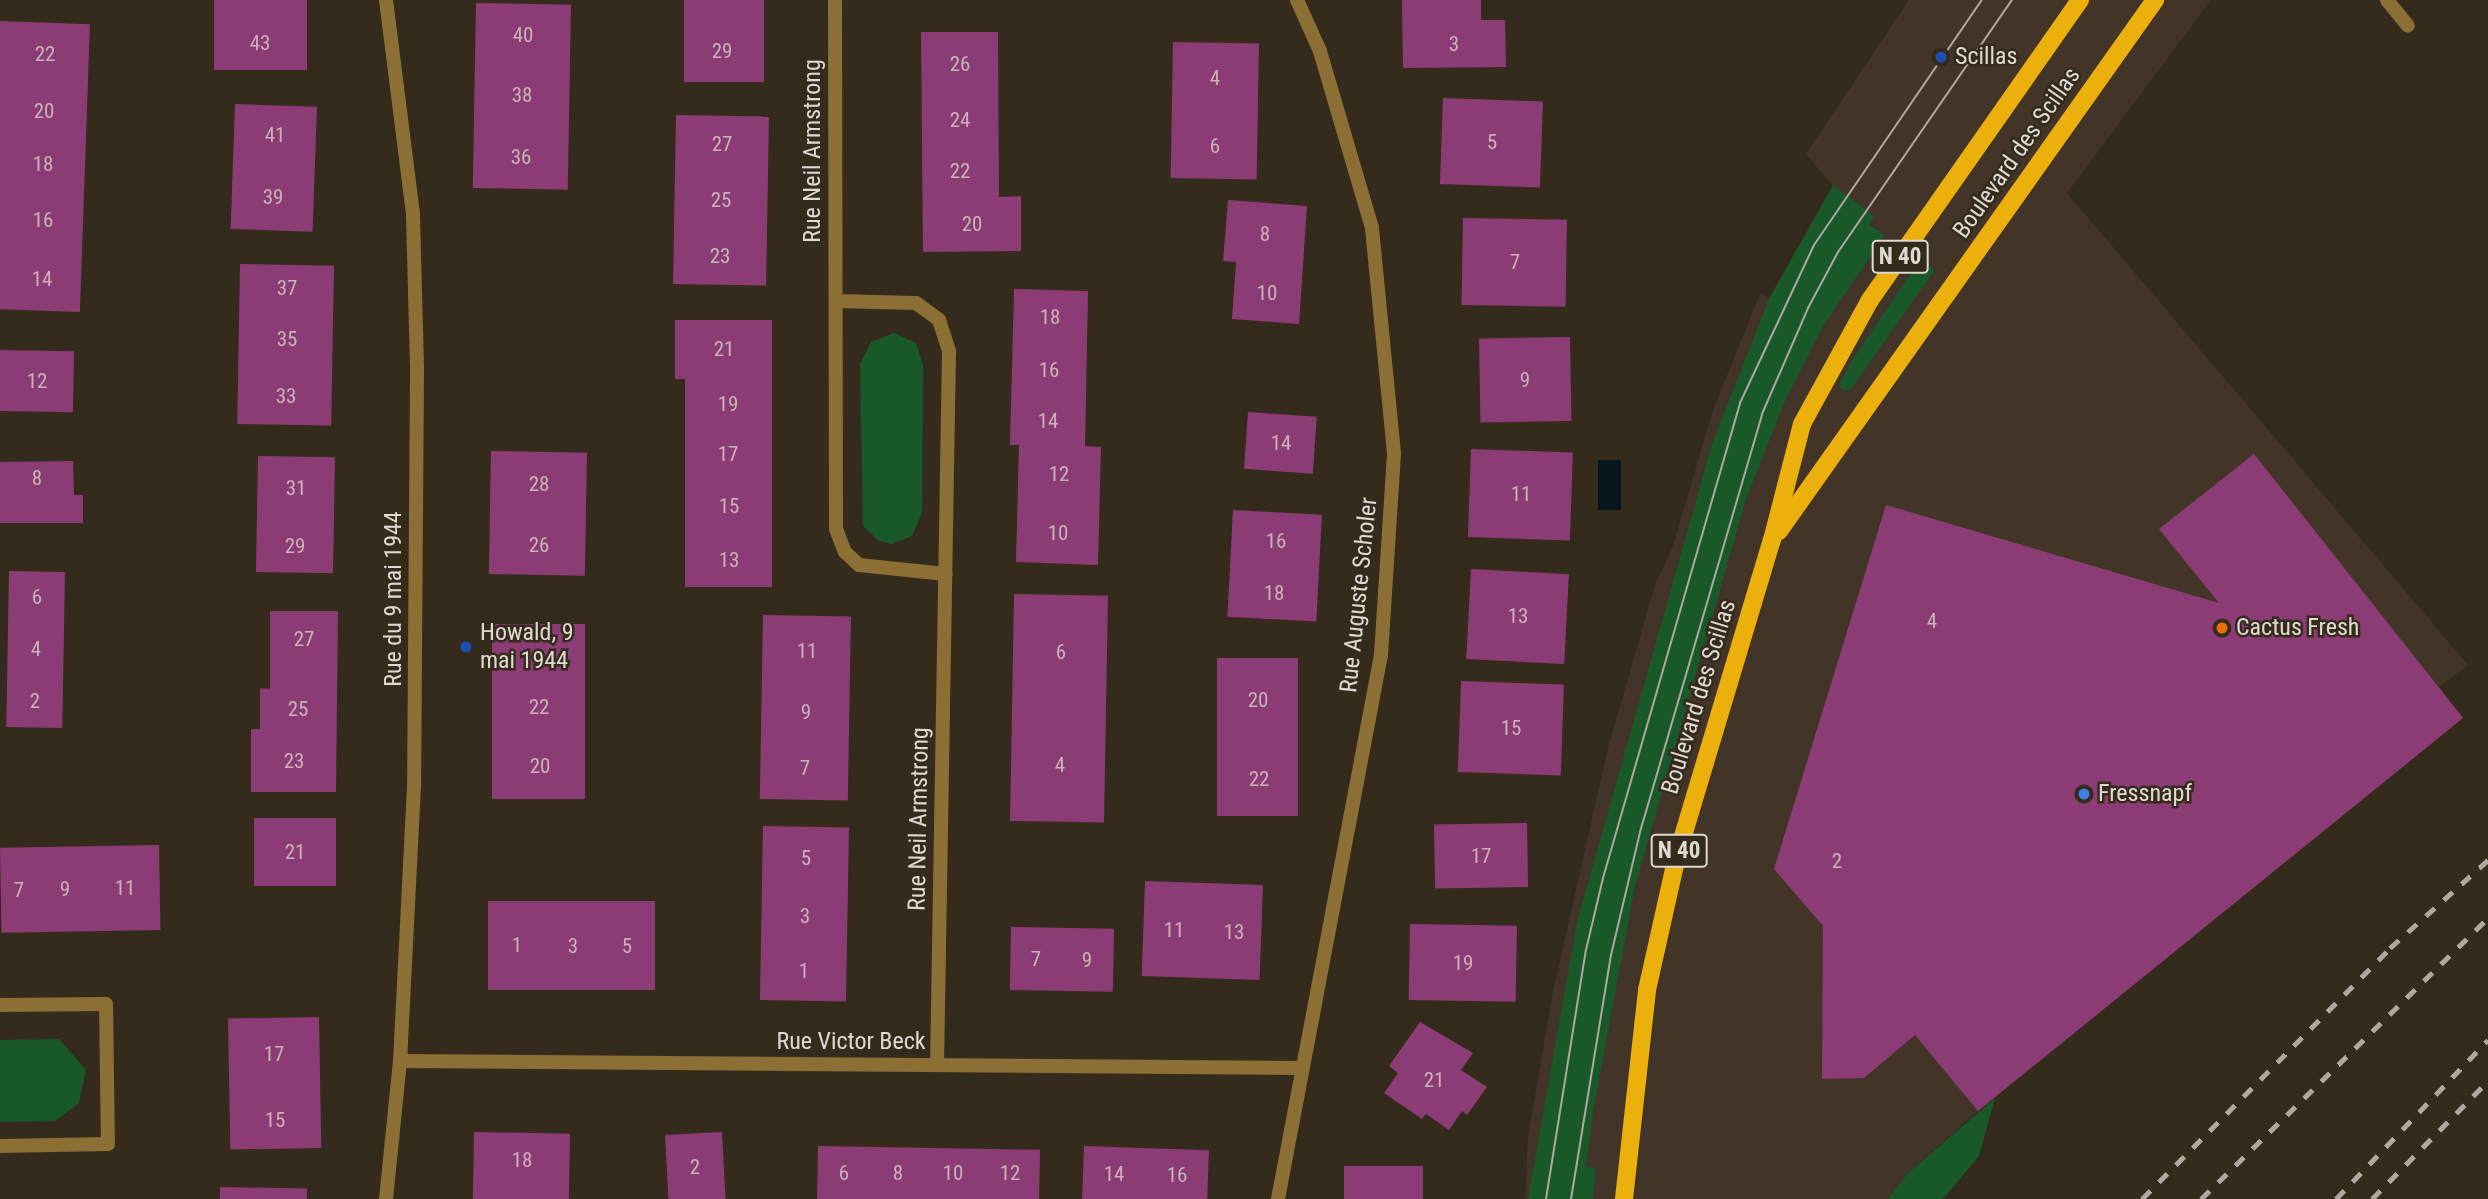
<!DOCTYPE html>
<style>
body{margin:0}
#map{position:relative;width:2488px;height:1199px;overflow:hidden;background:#352b1d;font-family:"Roboto Condensed",sans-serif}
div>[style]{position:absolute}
.commercial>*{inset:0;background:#423527}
.green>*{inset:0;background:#18582a}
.water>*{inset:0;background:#05171c;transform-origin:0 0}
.building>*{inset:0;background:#8c3c74;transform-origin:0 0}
.service>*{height:14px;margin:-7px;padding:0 7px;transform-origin:7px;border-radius:7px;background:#8c6f34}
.minor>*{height:14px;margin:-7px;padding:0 7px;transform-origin:7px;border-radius:7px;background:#8c6f34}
.primary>*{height:18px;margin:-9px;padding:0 9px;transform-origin:9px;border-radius:9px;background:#ecb00d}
.tram>*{height:2px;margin:-1px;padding:0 1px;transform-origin:1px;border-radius:1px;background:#b0a89e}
.rail>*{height:5px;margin-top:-2.5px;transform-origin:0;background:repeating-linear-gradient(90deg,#b0a89e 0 12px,transparent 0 24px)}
.dots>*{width:19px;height:19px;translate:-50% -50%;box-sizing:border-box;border:4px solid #352b1d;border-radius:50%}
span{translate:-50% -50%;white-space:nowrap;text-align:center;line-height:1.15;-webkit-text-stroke:5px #352b1d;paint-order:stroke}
.number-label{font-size:21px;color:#cbb2ba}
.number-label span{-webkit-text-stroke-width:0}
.shield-label span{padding:2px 5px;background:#352b1d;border:2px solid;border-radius:5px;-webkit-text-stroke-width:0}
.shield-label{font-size:23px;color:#e0d9d1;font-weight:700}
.poi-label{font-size:24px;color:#e0d9d1}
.left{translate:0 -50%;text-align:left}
.street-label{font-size:24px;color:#e0d9d1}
</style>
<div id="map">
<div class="commercial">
<i style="clip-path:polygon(1909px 0,2211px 0,2067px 193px,2468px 665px,2439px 687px,2463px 718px,1978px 1111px,1907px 1174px,1888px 1199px,1525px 1199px,1528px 1137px,1553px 992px,1608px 748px,1655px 585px,1673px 546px,1713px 410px,1760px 294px,1769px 298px,1833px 186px,1806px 154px)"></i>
</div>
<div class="green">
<i style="clip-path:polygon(1833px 185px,1874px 216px,1869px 225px,1885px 235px,1823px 326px,1784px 403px,1746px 499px,1635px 886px,1593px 1112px,1586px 1167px,1596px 1168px,1593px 1199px,1528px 1199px,1577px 922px,1712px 444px,1769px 299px)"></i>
<i style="clip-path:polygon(1920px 260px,1935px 270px,1851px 389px,1845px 391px,1840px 388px,1841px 381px,1853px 359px)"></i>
<i style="clip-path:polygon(894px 333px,916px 343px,923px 365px,922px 513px,912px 536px,892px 544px,879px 541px,863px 526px,860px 364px,871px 342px)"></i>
<i style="clip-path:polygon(59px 1039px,86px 1070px,79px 1103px,55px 1121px,0 1122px,0 1040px)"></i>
<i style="clip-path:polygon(1995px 1098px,1979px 1156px,1943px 1199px,1888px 1199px,1907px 1174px)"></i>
</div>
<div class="water">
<i style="left:1598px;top:460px;width:23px;height:50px"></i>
</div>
<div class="building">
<i style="left:214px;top:0;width:93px;height:70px"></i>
<i style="left:684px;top:0;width:80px;height:82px"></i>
<i style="clip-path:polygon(1402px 0,1481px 0,1481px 20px,1505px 20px,1506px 67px,1403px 68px)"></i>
<i style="left:476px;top:3px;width:95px;height:185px;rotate:1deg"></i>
<i style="left:0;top:21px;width:90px;height:288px;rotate:2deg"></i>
<i style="clip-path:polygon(921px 32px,998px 32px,999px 197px,1021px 196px,1021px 251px,923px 252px)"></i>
<i style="left:1173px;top:42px;width:86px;height:136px;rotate:1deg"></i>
<i style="left:1443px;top:98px;width:100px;height:86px;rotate:2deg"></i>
<i style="left:235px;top:104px;width:82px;height:125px;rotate:2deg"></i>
<i style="left:676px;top:115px;width:93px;height:169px;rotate:1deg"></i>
<i style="clip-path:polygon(1228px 200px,1307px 206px,1299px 324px,1232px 319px,1236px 262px,1223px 261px)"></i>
<i style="left:1463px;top:218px;width:104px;height:87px;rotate:1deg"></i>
<i style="left:240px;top:264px;width:94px;height:160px;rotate:1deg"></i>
<i style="clip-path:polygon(1014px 289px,1088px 291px,1085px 446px,1101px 447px,1098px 565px,1016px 562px,1019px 445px,1010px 445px)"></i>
<i style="clip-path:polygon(675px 320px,772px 320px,772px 587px,685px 587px,685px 379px,675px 379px)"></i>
<i style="left:1570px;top:337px;width:84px;height:91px;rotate:89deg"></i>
<i style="left:0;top:350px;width:74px;height:61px;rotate:1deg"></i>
<i style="left:1248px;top:412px;width:69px;height:57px;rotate:4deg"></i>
<i style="left:1471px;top:449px;width:102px;height:88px;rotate:2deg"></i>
<i style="left:491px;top:451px;width:96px;height:123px;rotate:1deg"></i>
<i style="clip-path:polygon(2254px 454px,2463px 718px,1978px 1111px,1915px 1035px,1864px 1078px,1822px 1079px,1823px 926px,1774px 869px,1886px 505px,2219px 603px,2159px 529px)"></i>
<i style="left:258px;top:456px;width:77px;height:116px;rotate:1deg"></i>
<i style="clip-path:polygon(73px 461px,74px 495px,83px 495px,83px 523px,0 523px,0 462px)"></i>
<i style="left:1233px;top:510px;width:89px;height:107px;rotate:3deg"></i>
<i style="left:1471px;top:569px;width:98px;height:90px;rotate:3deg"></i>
<i style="left:9px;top:571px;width:56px;height:156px;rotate:1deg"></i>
<i style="left:1014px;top:594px;width:94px;height:227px;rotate:1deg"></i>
<i style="clip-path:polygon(270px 611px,338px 611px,336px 792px,251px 792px,251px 729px,260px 729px,260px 688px,270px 689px)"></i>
<i style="left:763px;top:615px;width:88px;height:184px;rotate:1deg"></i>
<i style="left:585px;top:624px;width:175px;height:93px;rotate:90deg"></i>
<i style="left:1298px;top:658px;width:158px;height:81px;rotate:90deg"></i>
<i style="left:1461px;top:681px;width:103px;height:91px;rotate:2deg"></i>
<i style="left:254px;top:818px;width:82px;height:68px"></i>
<i style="left:1527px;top:823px;width:64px;height:93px;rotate:89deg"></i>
<i style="left:763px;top:826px;width:86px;height:174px;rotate:1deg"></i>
<i style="left:159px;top:845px;width:85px;height:159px;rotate:89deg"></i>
<i style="left:1145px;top:881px;width:118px;height:95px;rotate:2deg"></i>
<i style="left:488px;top:901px;width:167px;height:89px"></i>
<i style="left:1410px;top:924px;width:107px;height:76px;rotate:1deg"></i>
<i style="left:1011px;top:927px;width:103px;height:63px;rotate:1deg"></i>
<i style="left:319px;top:1017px;width:131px;height:91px;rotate:89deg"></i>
<i style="clip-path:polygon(1420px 1022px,1473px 1053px,1461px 1070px,1487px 1087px,1467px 1115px,1462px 1111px,1449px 1130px,1426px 1114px,1422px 1119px,1384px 1093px,1398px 1073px,1389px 1066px)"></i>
<i style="left:474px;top:1132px;width:96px;height:67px;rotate:1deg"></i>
<i style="left:722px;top:1132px;width:67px;height:57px;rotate:87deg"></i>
<i style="left:818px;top:1146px;width:222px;height:53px;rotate:1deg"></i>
<i style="left:1084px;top:1146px;width:125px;height:53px;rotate:2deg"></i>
<i style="left:1344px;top:1166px;width:79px;height:33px"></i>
<i style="left:220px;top:1187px;width:87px;height:12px;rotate:1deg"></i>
</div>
<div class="service">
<i style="left:2387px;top:0;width:33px;rotate:51deg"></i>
</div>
<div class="minor">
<i style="left:386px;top:0;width:217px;rotate:82.8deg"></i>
<i style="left:413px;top:215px;width:155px;rotate:88.5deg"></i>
<i style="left:417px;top:370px;width:416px;rotate:90.4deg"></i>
<i style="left:414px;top:786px;width:275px;rotate:92.9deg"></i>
<i style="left:400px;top:1061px;width:139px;rotate:95.8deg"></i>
<i style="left:835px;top:0;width:529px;rotate:89.89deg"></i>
<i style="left:836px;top:529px;width:25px;rotate:69deg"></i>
<i style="left:845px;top:552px;width:19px;rotate:43deg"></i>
<i style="left:859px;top:565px;width:87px;rotate:5.9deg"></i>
<i style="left:836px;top:301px;width:80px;rotate:1.4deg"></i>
<i style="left:916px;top:303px;width:29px;rotate:36deg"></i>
<i style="left:939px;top:320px;width:33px;rotate:72deg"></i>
<i style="left:949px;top:351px;width:714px;rotate:90.96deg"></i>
<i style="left:0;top:1005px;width:106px;rotate:-0.5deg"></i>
<i style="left:106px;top:1004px;width:140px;rotate:89.2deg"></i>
<i style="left:108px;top:1144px;width:108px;rotate:178.9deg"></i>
<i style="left:400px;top:1061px;width:902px;rotate:0.44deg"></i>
<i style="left:1278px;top:1199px;width:554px;rotate:-79.28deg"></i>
<i style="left:1381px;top:655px;width:202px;rotate:-86.3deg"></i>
<i style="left:1394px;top:453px;width:226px;rotate:-95.6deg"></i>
<i style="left:1372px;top:228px;width:184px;rotate:-106.4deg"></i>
<i style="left:1320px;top:51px;width:56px;rotate:-114.3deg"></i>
</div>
<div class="primary">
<i style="left:1779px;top:531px;width:651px;rotate:-54.7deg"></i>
<i style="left:1624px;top:1199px;width:210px;rotate:-83.7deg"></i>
<i style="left:1647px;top:990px;width:137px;rotate:-77.4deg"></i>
<i style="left:1677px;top:856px;width:330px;rotate:-73.3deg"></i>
<i style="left:1772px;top:540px;width:120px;rotate:-75.5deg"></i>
<i style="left:1802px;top:424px;width:141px;rotate:-61.3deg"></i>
<i style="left:1870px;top:300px;width:366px;rotate:-55deg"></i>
</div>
<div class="tram">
<i style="left:1546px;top:1199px;width:252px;rotate:-80.9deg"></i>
<i style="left:1586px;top:950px;width:74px;rotate:-76.7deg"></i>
<i style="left:1603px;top:878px;width:494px;rotate:-73.9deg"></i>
<i style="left:1740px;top:403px;width:174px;rotate:-64.9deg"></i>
<i style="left:1814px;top:245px;width:297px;rotate:-55.6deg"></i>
<i style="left:1571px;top:1199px;width:247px;rotate:-80.7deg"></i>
<i style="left:1611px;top:955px;width:126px;rotate:-76.7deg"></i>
<i style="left:1640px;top:832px;width:435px;rotate:-73.7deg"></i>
<i style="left:1762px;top:414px;width:116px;rotate:-66.5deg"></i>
<i style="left:1808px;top:308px;width:64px;rotate:-61.8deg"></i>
<i style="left:1838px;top:252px;width:306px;rotate:-55.4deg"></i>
</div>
<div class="rail">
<i style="left:2142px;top:1199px;width:353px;rotate:-45.3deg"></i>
<i style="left:2390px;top:948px;width:132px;rotate:-41.9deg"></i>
<i style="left:2201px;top:1199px;width:402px;rotate:-44.4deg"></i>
<i style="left:2336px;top:1199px;width:220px;rotate:-46.3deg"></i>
<i style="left:2372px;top:1199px;width:165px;rotate:-45.5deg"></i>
</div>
<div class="dots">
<i style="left:1941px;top:57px;background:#1a4fb4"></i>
<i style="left:2222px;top:628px;background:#e8710a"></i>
<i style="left:466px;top:647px;background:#1a4fb4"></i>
<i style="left:2084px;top:794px;background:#3f7fe0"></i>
</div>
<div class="number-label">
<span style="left:523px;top:35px">40</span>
<span style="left:260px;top:43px">43</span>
<span style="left:1454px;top:44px">3</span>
<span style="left:722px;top:51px">29</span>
<span style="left:45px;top:54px">22</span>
<span style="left:960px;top:64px">26</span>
<span style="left:1215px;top:78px">4</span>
<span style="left:522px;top:95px">38</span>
<span style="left:44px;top:111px">20</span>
<span style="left:960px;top:120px">24</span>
<span style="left:275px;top:135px">41</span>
<span style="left:1492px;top:142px">5</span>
<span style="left:722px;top:144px">27</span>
<span style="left:1215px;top:146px">6</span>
<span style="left:521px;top:157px">36</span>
<span style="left:43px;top:164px">18</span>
<span style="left:960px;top:171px">22</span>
<span style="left:273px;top:197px">39</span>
<span style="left:721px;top:200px">25</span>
<span style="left:43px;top:220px">16</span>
<span style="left:972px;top:224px">20</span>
<span style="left:1265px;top:234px">8</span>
<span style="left:720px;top:256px">23</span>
<span style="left:1515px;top:262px">7</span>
<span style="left:42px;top:279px">14</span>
<span style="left:287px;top:288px">37</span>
<span style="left:1267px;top:293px">10</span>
<span style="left:1050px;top:317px">18</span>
<span style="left:287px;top:339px">35</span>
<span style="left:724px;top:349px">21</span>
<span style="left:1049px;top:370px">16</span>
<span style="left:1525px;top:380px">9</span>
<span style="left:37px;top:381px">12</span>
<span style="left:286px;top:396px">33</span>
<span style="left:728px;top:404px">19</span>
<span style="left:1048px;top:421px">14</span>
<span style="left:1281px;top:443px">14</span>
<span style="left:728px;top:454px">17</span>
<span style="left:1059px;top:474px">12</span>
<span style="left:37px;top:478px">8</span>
<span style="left:539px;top:484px">28</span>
<span style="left:296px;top:488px">31</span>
<span style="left:1521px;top:494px">11</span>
<span style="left:729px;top:506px">15</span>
<span style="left:1058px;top:533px">10</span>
<span style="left:1276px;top:541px">16</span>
<span style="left:539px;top:545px">26</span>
<span style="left:295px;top:546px">29</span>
<span style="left:729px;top:560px">13</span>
<span style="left:1274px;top:593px">18</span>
<span style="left:37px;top:597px">6</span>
<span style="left:1518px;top:616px">13</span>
<span style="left:1932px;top:621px">4</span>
<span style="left:304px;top:639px">27</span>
<span style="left:36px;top:649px">4</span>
<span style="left:807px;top:651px">11</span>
<span style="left:1061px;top:652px">6</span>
<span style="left:1258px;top:700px">20</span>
<span style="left:35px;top:701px">2</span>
<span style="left:539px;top:707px">22</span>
<span style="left:298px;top:709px">25</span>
<span style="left:806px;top:712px">9</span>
<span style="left:1511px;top:728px">15</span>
<span style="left:294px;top:761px">23</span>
<span style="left:1060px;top:765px">4</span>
<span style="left:540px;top:766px">20</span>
<span style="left:805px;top:768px">7</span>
<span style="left:1259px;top:779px">22</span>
<span style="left:295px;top:852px">21</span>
<span style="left:1481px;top:856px">17</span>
<span style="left:806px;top:858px">5</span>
<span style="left:1837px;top:861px">2</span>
<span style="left:125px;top:888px">11</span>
<span style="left:65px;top:889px">9</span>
<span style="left:19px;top:890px">7</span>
<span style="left:805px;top:916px">3</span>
<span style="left:1174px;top:930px">11</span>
<span style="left:1234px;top:932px">13</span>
<span style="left:517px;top:945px">1</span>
<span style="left:573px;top:946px">3</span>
<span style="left:627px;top:946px">5</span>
<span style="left:1036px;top:959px">7</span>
<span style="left:1087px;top:960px">9</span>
<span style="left:1463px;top:963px">19</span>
<span style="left:804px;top:971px">1</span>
<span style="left:274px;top:1054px">17</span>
<span style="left:1434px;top:1080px">21</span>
<span style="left:275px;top:1120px">15</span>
<span style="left:522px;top:1160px">18</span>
<span style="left:695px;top:1167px">2</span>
<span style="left:844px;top:1173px">6</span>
<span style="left:898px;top:1173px">8</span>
<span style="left:953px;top:1173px">10</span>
<span style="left:1010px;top:1173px">12</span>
<span style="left:1114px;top:1174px">14</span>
<span style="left:1177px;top:1175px">16</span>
</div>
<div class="shield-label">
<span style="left:1900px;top:257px">N 40</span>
<span style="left:1679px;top:851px">N 40</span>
</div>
<div class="poi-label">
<span class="left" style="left:1955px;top:57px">Scillas</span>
<span class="left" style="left:2236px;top:628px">Cactus Fresh</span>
<span class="left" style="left:480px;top:647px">Howald, 9<br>mai 1944</span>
<span class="left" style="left:2098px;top:794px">Fressnapf</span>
</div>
<div class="street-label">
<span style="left:813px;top:151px;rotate:-90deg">Rue Neil Armstrong</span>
<span style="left:2017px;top:153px;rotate:-55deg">Boulevard des Scillas</span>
<span style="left:1359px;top:595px;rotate:-84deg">Rue Auguste Scholer</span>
<span style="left:394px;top:599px;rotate:-90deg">Rue du 9 mai 1944</span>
<span style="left:1699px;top:697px;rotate:-73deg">Boulevard des Scillas</span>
<span style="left:919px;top:819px;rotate:-89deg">Rue Neil Armstrong</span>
<span style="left:851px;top:1042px">Rue Victor Beck</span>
</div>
</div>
